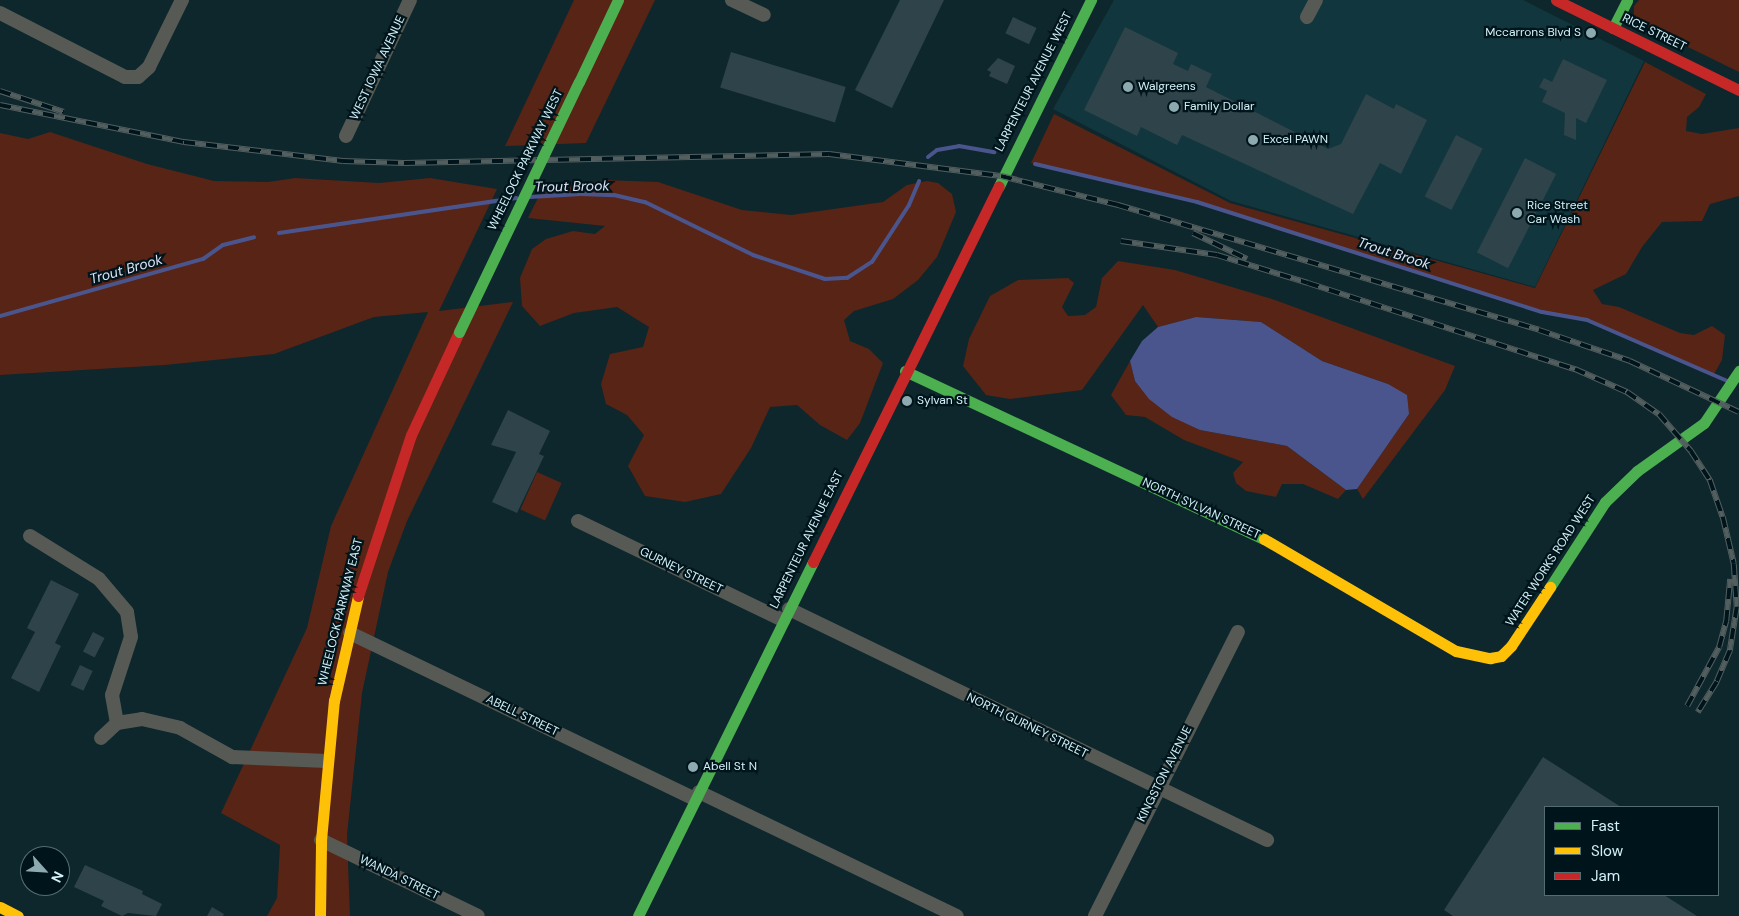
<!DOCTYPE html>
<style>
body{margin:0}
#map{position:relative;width:1739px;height:916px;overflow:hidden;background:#0d272c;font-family:"DM Sans",sans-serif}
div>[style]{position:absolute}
.built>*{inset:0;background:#11363e}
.green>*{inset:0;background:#572416;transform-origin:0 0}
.water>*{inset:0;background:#4b558d}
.stream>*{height:4px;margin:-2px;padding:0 2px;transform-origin:2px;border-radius:2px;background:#4b558d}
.building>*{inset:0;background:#2f434a;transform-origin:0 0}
.street>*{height:14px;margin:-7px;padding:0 7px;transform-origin:7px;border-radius:7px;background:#575a54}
.fast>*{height:11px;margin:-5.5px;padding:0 5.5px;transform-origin:5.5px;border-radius:5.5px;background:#4caf50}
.slow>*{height:11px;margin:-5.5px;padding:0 5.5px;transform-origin:5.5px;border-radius:5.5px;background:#ffc107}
.jam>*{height:11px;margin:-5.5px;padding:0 5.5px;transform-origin:5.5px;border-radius:5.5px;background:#c62828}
.rail>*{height:5.5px;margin-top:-2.75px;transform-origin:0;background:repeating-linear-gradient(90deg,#00151b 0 11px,#535e5f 0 22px);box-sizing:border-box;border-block:1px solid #535e5f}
.fast-bridge>*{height:11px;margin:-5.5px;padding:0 5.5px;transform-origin:5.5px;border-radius:5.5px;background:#4caf50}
.dots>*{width:14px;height:14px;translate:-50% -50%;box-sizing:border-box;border:2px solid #00151b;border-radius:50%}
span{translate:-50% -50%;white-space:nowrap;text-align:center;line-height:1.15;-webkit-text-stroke:4.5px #00151b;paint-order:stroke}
.poi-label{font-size:12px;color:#d3f0f8}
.right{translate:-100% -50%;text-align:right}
.left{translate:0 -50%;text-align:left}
.street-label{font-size:12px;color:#d3f0f8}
.water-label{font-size:14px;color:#dee2f5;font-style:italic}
.legend{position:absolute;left:1544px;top:806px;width:175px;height:90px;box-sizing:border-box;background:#00151b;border:1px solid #546d73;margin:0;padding:6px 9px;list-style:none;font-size:15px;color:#d3f0f8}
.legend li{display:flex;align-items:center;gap:10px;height:25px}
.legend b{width:25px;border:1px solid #546d73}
.north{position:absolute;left:20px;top:846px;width:50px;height:50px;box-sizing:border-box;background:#00151b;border:1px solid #546d73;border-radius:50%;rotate:116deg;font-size:14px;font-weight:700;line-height:20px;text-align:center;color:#d3f0f8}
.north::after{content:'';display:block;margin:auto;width:18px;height:22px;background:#8eaab1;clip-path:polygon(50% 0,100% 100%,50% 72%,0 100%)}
</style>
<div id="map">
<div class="built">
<i style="clip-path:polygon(1114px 0,1523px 0,1644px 61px,1535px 287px,1231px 201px,1053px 109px)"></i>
</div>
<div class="green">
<i style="clip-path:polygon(574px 0,655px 0,586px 143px,505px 146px)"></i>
<i style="clip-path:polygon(1639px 0,1739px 0,1739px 72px,1639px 23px,1634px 19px,1634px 6px)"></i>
<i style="clip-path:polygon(1645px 62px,1706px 94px,1699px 107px,1687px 117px,1686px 131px,1702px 134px,1739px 128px,1739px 196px,1710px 204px,1702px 221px,1662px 222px,1642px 247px,1626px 274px,1593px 290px,1602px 304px,1619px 307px,1680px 333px,1694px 335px,1712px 326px,1725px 335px,1722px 360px,1714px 374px,1587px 320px,1542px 312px,1197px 202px,1031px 163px,1054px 114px,1230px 203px,1535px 288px)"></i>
<i style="clip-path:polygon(50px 132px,147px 164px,214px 181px,268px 182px,295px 178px,379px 183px,430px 178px,497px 189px,439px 311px,513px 302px,407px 521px,388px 572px,362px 693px,347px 835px,350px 916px,267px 916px,277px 898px,280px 845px,221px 813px,307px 628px,331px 526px,428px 312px,374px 317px,274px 354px,165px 365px,0 375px,0 133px,28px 139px)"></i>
<i style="clip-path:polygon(604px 180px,658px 182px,742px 210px,791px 215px,883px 202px,907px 185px,927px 181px,938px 183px,952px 194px,956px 212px,937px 257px,918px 280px,893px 299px,854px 311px,844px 320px,850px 341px,869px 349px,883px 363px,860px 423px,847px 440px,820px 425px,797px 405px,770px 407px,751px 448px,721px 494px,685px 502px,645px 496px,628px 466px,644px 435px,627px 415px,606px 404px,601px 384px,610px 354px,643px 347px,649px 327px,617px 307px,574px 313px,540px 326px,522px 306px,520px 278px,532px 249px,546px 239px,573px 231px,595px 234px,605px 226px,528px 218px,541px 192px)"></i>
<i style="clip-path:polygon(1118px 261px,1175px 270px,1275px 300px,1455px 366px,1445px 390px,1363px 499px,1357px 489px,1409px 414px,1388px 384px,1322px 361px,1261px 322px,1196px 317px,1158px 327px,1143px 305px,1082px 390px,1010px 399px,986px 395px,963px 366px,969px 339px,990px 296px,1018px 280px,1068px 278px,1074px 283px,1062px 307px,1068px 316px,1085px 315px,1096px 307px,1102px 278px)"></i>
<i style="clip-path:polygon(1130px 361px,1135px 381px,1200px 430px,1287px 446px,1346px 490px,1338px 499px,1303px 484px,1282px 484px,1276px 497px,1246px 491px,1236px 483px,1233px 473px,1243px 462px,1184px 440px,1145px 417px,1126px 415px,1111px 395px)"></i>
<i style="left:537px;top:472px;width:27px;height:41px;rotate:24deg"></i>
</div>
<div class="water">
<i style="clip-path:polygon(1196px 317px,1261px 322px,1322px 361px,1388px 384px,1407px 395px,1409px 414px,1357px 489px,1346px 490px,1287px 446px,1200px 430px,1172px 417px,1149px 399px,1135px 381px,1130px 361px,1142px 341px,1158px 327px)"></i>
</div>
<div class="stream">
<i style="left:928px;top:157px;width:11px;rotate:-38deg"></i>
<i style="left:937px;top:150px;width:22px;rotate:-10deg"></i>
<i style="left:959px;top:146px;width:36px;rotate:10deg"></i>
<i style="left:1035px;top:164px;width:166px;rotate:13.2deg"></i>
<i style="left:1197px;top:202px;width:362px;rotate:17.7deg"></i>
<i style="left:1542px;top:312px;width:46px;rotate:10.1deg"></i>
<i style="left:1587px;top:320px;width:153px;rotate:23.5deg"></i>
<i style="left:530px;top:197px;width:51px;rotate:-3.4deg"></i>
<i style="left:581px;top:194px;width:33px;rotate:2deg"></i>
<i style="left:614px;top:195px;width:32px;rotate:13deg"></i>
<i style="left:645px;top:202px;width:120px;rotate:26.1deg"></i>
<i style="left:753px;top:255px;width:76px;rotate:18.4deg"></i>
<i style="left:825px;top:279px;width:22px;rotate:-3deg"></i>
<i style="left:847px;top:278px;width:30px;rotate:-33deg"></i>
<i style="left:872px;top:262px;width:68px;rotate:-57deg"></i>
<i style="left:909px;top:205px;width:26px;rotate:-67deg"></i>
<i style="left:279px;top:233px;width:240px;rotate:-8.4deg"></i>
<i style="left:0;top:316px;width:211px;rotate:-15.7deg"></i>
<i style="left:203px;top:259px;width:24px;rotate:-35deg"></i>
<i style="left:223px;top:245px;width:32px;rotate:-14deg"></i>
</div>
<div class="building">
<i style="clip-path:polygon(900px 0,944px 0,892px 108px,855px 90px)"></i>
<i style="left:1013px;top:17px;width:26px;height:18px;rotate:25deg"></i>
<i style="clip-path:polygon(1125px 27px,1178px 53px,1173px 64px,1188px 71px,1191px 64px,1212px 74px,1206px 87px,1328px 149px,1341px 144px,1366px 94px,1394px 109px,1396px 104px,1427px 120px,1401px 174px,1380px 163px,1353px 214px,1182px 135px,1177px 145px,1141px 127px,1137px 136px,1084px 110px)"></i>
<i style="left:731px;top:52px;width:120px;height:37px;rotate:17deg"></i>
<i style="clip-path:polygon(998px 58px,1015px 66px,1007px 84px,989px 76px,991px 72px,987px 70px)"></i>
<i style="clip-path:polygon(1563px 59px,1607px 80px,1586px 123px,1576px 118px,1576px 140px,1564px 135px,1565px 113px,1542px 102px,1547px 91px,1539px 87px,1544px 78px,1552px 82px)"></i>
<i style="left:1456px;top:135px;width:30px;height:69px;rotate:27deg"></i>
<i style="left:1525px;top:158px;width:35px;height:106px;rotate:27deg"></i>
<i style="clip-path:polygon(508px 410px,550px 431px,539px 454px,544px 456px,517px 513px,492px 502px,516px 452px,491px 445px)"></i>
<i style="clip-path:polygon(51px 580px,79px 594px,55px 643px,61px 646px,39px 692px,11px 678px,35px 632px,27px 628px)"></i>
<i style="left:93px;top:632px;width:13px;height:22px;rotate:27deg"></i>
<i style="left:80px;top:665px;width:14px;height:22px;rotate:25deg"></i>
<i style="clip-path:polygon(1543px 757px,1621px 807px,1545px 807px,1545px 895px,1664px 895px,1697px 916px,1453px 916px,1444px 910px)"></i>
<i style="clip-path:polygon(85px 865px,143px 891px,142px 894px,162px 904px,156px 916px,128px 913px,122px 916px,101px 906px,104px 901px,74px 887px)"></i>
<i style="clip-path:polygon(212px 907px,224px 914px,223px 916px,207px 916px)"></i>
</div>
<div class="street">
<i style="left:732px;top:0;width:35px;rotate:25deg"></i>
<i style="left:0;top:13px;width:140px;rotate:27.1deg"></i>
<i style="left:125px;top:77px;width:13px"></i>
<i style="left:138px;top:77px;width:15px;rotate:-42deg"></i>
<i style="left:149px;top:67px;width:75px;rotate:-63.8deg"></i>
<i style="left:1307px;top:17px;width:19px;rotate:-62deg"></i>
<i style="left:346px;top:136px;width:150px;rotate:-64.8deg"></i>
<i style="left:578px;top:521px;width:228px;rotate:25.8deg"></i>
<i style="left:30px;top:536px;width:81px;rotate:31.9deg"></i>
<i style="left:99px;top:579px;width:43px;rotate:49.7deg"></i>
<i style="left:127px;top:612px;width:25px;rotate:81deg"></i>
<i style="left:131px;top:637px;width:61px;rotate:108.1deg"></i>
<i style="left:112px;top:695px;width:28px;rotate:80deg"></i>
<i style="left:789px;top:609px;width:531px;rotate:25.79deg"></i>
<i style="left:350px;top:633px;width:383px;rotate:25.7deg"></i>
<i style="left:101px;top:738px;width:22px;rotate:-43deg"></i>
<i style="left:117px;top:723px;width:25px;rotate:-9deg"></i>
<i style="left:142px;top:719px;width:39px;rotate:13deg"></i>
<i style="left:180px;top:728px;width:60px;rotate:29.1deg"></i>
<i style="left:232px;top:757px;width:95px;rotate:2.4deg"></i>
<i style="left:699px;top:792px;width:286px;rotate:25.7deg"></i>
<i style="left:321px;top:840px;width:174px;rotate:25.8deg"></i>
<i style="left:1095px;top:916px;width:318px;rotate:-63.3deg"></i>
</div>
<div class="fast">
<i style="left:1613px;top:28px;width:31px;rotate:-63deg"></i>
<i style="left:579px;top:82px;width:91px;rotate:-64.6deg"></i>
<i style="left:999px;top:186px;width:208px;rotate:-63.7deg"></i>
<i style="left:905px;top:371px;width:396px;rotate:25.1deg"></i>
<i style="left:1550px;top:587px;width:101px;rotate:-57.1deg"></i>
<i style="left:1605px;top:502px;width:45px;rotate:-44.1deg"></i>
<i style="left:1637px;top:471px;width:82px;rotate:-35.6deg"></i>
<i style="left:1704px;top:423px;width:63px;rotate:-56.1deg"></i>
<i style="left:638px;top:916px;width:395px;rotate:-63.7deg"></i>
</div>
<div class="slow">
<i style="left:1264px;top:539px;width:222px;rotate:30.3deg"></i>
<i style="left:1456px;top:651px;width:35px;rotate:12deg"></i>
<i style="left:1490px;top:658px;width:11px;rotate:-10deg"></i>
<i style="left:1501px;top:656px;width:14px;rotate:-45deg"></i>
<i style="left:1511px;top:646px;width:71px;rotate:-56.5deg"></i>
<i style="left:0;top:907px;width:20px;rotate:27deg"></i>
<i style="left:320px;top:916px;width:76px;rotate:-89.2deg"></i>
<i style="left:321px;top:840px;width:140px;rotate:-84.7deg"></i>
<i style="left:334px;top:701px;width:108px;rotate:-77.1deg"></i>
</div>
<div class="jam">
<i style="left:1556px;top:0;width:204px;rotate:26.2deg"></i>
<i style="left:813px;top:562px;width:419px;rotate:-63.7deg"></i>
<i style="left:358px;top:596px;width:169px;rotate:-71.8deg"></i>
<i style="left:411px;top:435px;width:114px;rotate:-65deg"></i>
</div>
<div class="rail">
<i style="left:0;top:91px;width:67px;rotate:18.2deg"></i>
<i style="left:0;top:105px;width:188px;rotate:11.4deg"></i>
<i style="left:184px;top:142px;width:160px;rotate:6.8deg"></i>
<i style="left:343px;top:161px;width:61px;rotate:1.9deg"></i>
<i style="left:404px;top:163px;width:425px;rotate:-1.2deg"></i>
<i style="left:829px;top:154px;width:173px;rotate:7.3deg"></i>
<i style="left:1001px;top:176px;width:121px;rotate:13.9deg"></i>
<i style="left:1118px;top:205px;width:439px;rotate:16.5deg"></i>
<i style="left:1539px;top:330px;width:96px;rotate:18.8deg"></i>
<i style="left:1630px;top:361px;width:120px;rotate:25.1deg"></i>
<i style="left:1193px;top:233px;width:60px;rotate:25.7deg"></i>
<i style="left:1121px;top:241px;width:97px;rotate:8.3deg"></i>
<i style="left:1217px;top:255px;width:95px;rotate:17.1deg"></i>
<i style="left:1308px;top:283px;width:281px;rotate:17.9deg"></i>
<i style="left:1575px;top:369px;width:57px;rotate:23.9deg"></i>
<i style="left:1627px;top:392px;width:39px;rotate:35deg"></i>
<i style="left:1659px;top:414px;width:49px;rotate:49.1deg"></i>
<i style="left:1691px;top:451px;width:35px;rotate:57deg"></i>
<i style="left:1710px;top:480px;width:39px;rotate:71deg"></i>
<i style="left:1723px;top:517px;width:48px;rotate:76.8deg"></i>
<i style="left:1734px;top:564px;width:43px;rotate:86deg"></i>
<i style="left:1737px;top:607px;width:45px;rotate:99deg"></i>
<i style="left:1730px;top:651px;width:34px;rotate:113deg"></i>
<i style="left:1717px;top:682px;width:36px;rotate:122deg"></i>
<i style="left:1687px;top:706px;width:67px;rotate:-61.5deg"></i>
<i style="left:1719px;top:647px;width:27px;rotate:-75deg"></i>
<i style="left:1726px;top:621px;width:42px;rotate:-84.6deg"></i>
</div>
<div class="fast-bridge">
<i style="left:459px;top:332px;width:277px;rotate:-64.4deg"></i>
</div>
<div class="dots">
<i style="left:1591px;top:33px;background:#8eaab1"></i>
<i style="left:1128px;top:87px;background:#8eaab1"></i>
<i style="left:1174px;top:107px;background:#8eaab1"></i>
<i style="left:1253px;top:140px;background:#8eaab1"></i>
<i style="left:1517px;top:213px;background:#8eaab1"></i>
<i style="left:907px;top:401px;background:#8eaab1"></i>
<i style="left:693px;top:767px;background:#8eaab1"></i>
</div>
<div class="poi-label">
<span class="right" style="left:1581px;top:33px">Mccarrons Blvd S</span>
<span class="left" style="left:1138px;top:87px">Walgreens</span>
<span class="left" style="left:1184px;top:107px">Family Dollar</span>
<span class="left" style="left:1263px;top:140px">Excel PAWN</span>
<span class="left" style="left:1527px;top:213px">Rice Street<br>Car Wash</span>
<span class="left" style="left:917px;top:401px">Sylvan St</span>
<span class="left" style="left:703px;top:767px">Abell St N</span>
</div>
<div class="street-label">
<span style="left:1654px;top:33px;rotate:26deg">RICE STREET</span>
<span style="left:378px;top:68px;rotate:-65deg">WEST IOWA AVENUE</span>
<span style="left:1034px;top:82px;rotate:-63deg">LARPENTEUR AVENUE WEST</span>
<span style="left:526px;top:160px;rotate:-64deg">WHEELOCK PARKWAY WEST</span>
<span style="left:1201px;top:509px;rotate:25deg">NORTH SYLVAN STREET</span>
<span style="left:807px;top:540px;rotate:-64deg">LARPENTEUR AVENUE EAST</span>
<span style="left:1551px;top:561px;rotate:-57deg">WATER WORKS ROAD WEST</span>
<span style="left:681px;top:571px;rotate:26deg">GURNEY STREET</span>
<span style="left:341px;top:612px;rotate:-76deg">WHEELOCK PARKWAY EAST</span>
<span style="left:522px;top:716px;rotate:26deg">ABELL STREET</span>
<span style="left:1027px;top:726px;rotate:26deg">NORTH GURNEY STREET</span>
<span style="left:1165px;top:774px;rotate:-63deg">KINGSTON AVENUE</span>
<span style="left:399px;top:878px;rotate:26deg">WANDA STREET</span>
</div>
<div class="water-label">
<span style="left:572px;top:186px;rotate:-1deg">Trout Brook</span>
<span style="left:1394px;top:253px;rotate:18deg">Trout Brook</span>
<span style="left:126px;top:269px;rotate:-16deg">Trout Brook</span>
</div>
<ul class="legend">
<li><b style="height:6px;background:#4caf50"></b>Fast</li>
<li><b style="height:6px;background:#ffc107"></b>Slow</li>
<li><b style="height:6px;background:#c62828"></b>Jam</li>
</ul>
<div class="north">N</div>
</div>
